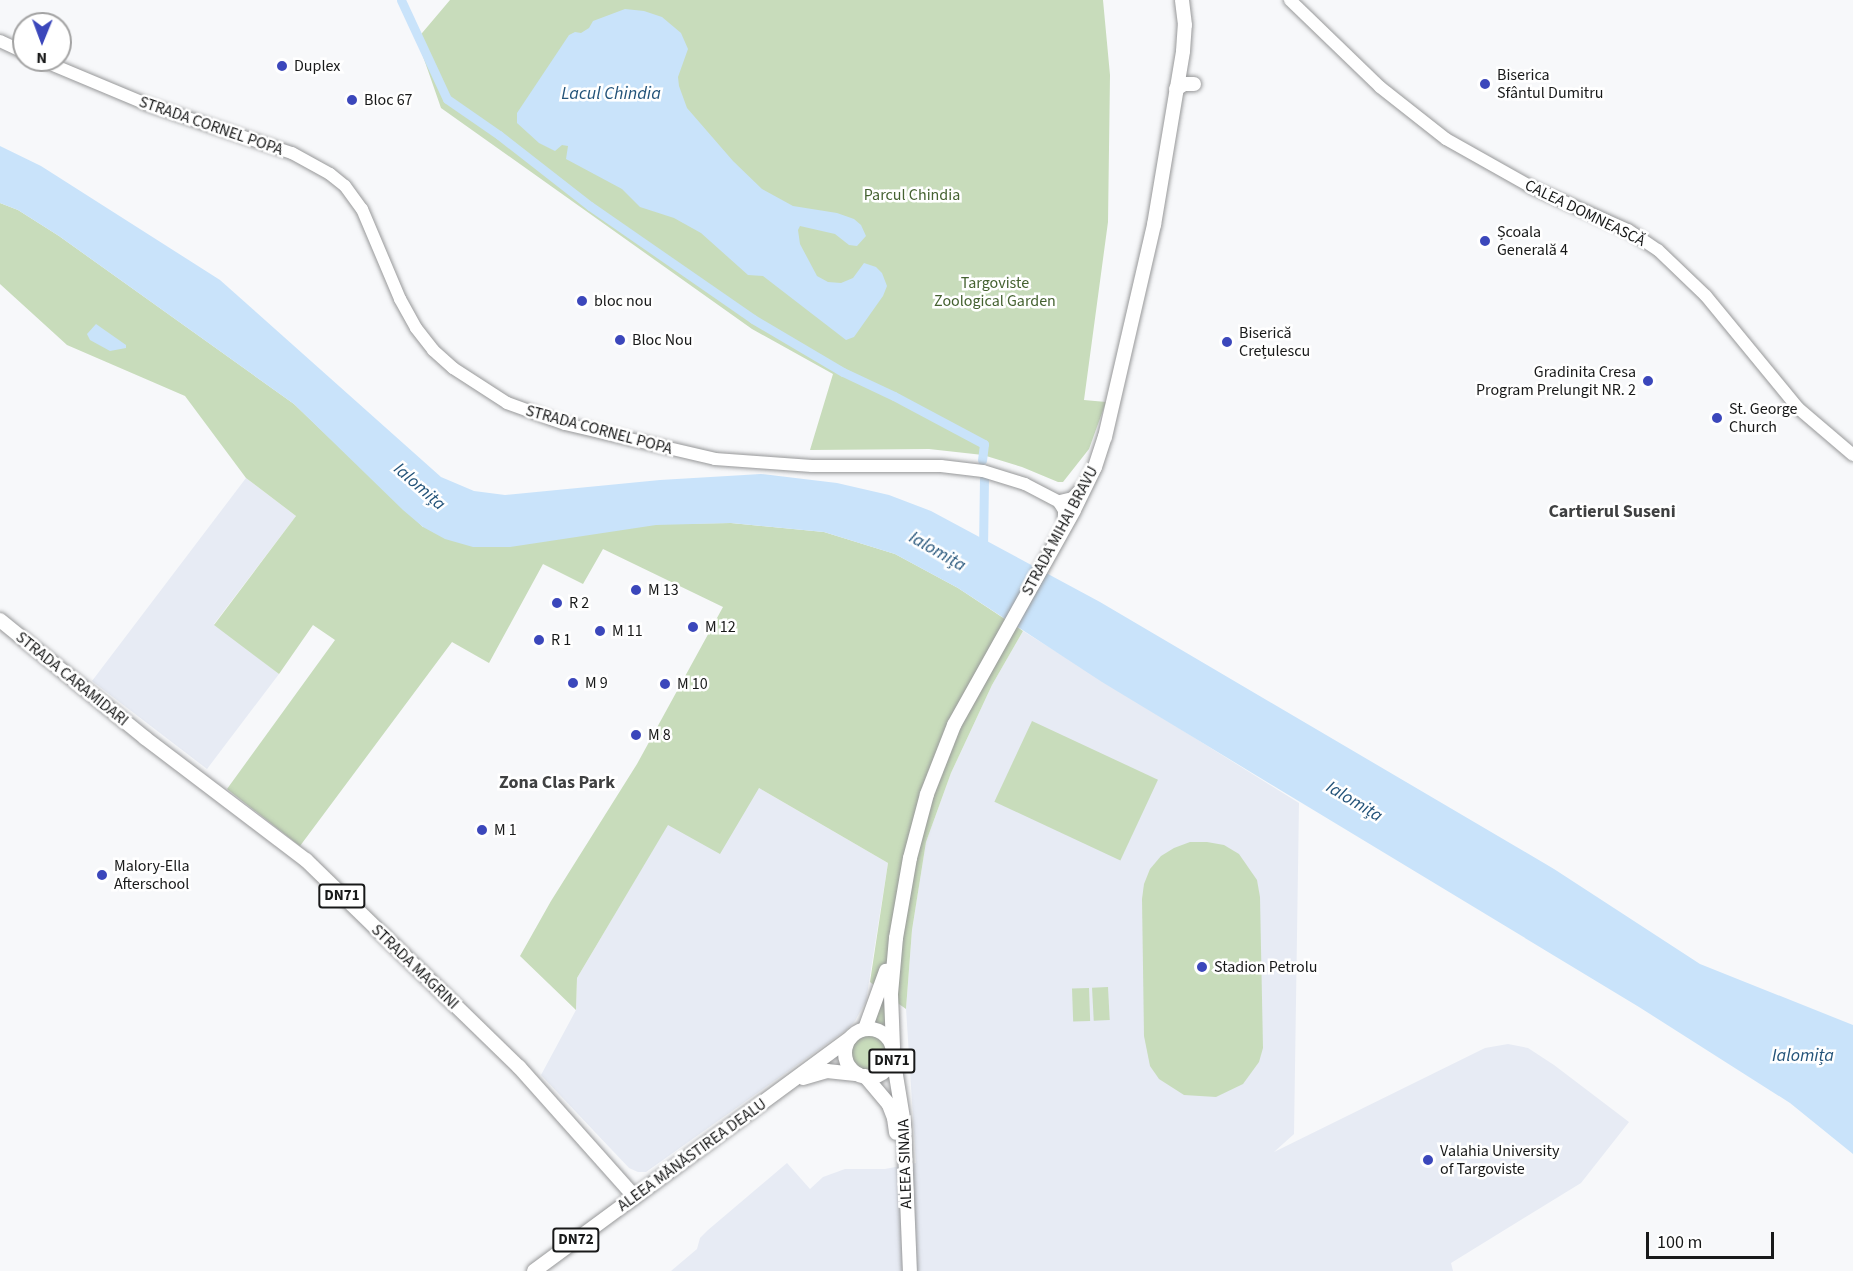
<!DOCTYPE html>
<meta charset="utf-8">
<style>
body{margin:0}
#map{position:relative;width:1853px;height:1271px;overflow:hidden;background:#f7f8fa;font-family:"Source Sans 3",sans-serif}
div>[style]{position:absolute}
.built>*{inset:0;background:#e7ebf4}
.green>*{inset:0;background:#c8dcbb;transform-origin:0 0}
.round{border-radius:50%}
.water>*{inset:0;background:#c9e3fa}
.canal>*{height:9px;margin:-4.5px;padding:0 4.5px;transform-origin:4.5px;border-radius:4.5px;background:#c9e3fa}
.roads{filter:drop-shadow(0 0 2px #979899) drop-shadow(0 0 2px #979899)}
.secondary>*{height:12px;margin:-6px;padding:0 6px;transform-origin:6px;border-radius:6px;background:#fff}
.primary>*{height:14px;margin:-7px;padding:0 7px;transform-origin:7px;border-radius:7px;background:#fff}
.primary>.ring{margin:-7px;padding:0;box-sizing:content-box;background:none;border:14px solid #fff;border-radius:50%}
.dots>*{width:16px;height:16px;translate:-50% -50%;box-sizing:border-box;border:3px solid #fff;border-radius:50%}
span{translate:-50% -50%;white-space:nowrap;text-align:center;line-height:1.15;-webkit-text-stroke:5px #fff;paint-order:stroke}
.shield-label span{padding:2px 4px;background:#fff;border:2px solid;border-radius:4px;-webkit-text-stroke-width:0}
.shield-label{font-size:15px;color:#181919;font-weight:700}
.poi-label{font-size:16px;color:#181919}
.left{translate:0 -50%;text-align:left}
.right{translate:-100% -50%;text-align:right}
.street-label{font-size:16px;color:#181919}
.park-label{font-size:16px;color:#456231}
.water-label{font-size:18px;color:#235379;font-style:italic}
.neighbourhood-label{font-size:18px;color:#3f4041;font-weight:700}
.north{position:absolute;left:12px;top:12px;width:60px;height:60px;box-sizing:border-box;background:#fff;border:2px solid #a3a3a3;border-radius:50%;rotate:181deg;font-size:16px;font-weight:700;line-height:24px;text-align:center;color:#181919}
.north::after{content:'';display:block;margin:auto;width:21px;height:27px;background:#3b47bb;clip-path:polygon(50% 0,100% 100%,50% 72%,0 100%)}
.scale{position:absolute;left:1646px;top:1232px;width:128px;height:27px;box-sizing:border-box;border:3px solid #181919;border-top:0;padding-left:8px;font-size:18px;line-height:21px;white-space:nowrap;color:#181919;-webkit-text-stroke:4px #fff;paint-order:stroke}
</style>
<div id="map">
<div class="built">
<i style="clip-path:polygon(246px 478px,296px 516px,214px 624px,279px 674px,207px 769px,92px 681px)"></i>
<i style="clip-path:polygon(1023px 631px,1299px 803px,1294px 1134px,1274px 1152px,1485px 1048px,1508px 1044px,1528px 1048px,1554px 1065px,1629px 1122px,1581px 1183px,1451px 1263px,1453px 1271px,671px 1271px,697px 1249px,700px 1238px,708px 1230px,787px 1163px,810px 1189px,823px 1177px,845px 1169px,885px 1169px,916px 1163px,906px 1009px,912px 930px,926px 842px,951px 773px,992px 685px)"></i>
<i style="clip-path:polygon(759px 788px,888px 863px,866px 1001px,855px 1021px,846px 1030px,646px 1172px,638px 1172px,629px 1168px,541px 1075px,576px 1010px,577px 978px,668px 824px)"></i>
</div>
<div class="green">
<i style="clip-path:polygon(450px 0,1103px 0,1110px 75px,1108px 222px,1084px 400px,1106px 402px,1089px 449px,1063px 482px,1058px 482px,1022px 467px,983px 455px,929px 449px,810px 450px,833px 374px,752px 329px,441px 108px,417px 39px)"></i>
<i style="clip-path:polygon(0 203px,18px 210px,59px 236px,294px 404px,423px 527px,731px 523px,824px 532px,895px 554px,958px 588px,1023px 631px,992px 685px,951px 773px,926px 842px,912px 930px,906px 1009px,889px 997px,887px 1026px,871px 1021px,883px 992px,870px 982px,888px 863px,759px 788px,720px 854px,668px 825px,577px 978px,576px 1010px,520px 956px,551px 901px,637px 764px,723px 607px,603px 549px,583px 584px,543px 564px,489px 663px,452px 642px,300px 846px,227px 789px,335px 640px,313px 625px,279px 674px,214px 625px,296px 516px,246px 478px,185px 396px,67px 345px,0 284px)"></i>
<i style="left:1032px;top:721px;width:139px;height:89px;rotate:25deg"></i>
<i style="clip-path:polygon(1190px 842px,1207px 842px,1224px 845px,1239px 854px,1257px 880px,1260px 897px,1263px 1048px,1259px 1062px,1243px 1084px,1216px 1097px,1184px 1095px,1159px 1079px,1150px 1066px,1144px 1036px,1142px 899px,1144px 884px,1150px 869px,1161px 856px,1174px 848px)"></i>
<i style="left:1108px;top:987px;width:33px;height:16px;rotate:87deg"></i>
<i style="left:1089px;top:988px;width:33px;height:17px;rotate:88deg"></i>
<i class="round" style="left:851px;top:1034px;width:36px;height:36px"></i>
</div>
<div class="water">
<i style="clip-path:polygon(625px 9px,644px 11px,662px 17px,681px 33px,688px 49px,678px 77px,679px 86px,687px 108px,733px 161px,762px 189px,793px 206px,837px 213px,854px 219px,861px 225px,866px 236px,857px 246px,849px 245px,835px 234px,800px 226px,798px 230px,800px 244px,817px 276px,828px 282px,841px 283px,853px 278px,864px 263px,876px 267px,882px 273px,887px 286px,883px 296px,854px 337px,846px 340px,763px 276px,748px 275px,701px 233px,674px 218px,640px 207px,622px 189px,566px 159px,568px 146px,562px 145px,555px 151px,539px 143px,517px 123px,517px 113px,569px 35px,575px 32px,581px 33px,589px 28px,593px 21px)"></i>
<i style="clip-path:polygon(0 146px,41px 166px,220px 280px,441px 477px,474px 491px,505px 495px,660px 480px,761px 474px,837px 483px,889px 495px,931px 511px,1100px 602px,1554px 869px,1700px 964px,1853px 1025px,1853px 1154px,1790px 1103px,1639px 1007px,1102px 682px,958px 588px,895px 554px,824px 532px,731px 523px,656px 525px,510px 547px,473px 547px,445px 539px,423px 527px,403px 510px,294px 404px,59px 236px,18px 210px,0 203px)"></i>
<i style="clip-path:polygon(96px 324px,126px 345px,126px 348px,110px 351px,90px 340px,87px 334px)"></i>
</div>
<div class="canal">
<i style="left:401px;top:0;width:109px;rotate:65.1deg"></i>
<i style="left:447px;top:99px;width:63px;rotate:34.7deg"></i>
<i style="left:499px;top:135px;width:115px;rotate:38deg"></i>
<i style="left:590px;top:206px;width:198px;rotate:34.7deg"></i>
<i style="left:753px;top:319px;width:104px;rotate:30.5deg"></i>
<i style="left:843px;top:372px;width:56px;rotate:25.2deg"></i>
<i style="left:894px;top:396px;width:102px;rotate:28.1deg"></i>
<i style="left:984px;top:444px;width:16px;rotate:97deg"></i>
<i style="left:983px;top:550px;width:73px;rotate:-89.2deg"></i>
</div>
<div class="roads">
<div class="secondary">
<i style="left:1290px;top:0;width:125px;rotate:44deg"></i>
<i style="left:1380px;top:87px;width:84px;rotate:38.2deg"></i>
<i style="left:1446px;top:139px;width:100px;rotate:29.4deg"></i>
<i style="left:1533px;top:188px;width:104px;rotate:23.9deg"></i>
<i style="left:1628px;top:230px;width:36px;rotate:34deg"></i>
<i style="left:1658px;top:250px;width:66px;rotate:43.8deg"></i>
<i style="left:1706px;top:296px;width:145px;rotate:50.6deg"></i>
<i style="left:1798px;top:408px;width:72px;rotate:40.5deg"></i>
<i style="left:0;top:41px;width:26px;rotate:25deg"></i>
<i style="left:41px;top:60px;width:114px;rotate:22.7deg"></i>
<i style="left:146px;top:104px;width:154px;rotate:18.6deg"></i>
<i style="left:292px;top:153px;width:43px;rotate:28.9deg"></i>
<i style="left:330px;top:174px;width:19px;rotate:39deg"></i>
<i style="left:345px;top:186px;width:29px;rotate:54deg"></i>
<i style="left:362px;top:209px;width:98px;rotate:67.1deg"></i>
<i style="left:400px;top:299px;width:33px;rotate:61deg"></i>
<i style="left:416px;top:328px;width:28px;rotate:52deg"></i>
<i style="left:433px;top:350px;width:27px;rotate:42deg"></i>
<i style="left:453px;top:368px;width:64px;rotate:32.9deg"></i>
<i style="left:507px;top:403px;width:62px;rotate:19.9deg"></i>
<i style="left:565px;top:424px;width:154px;rotate:13.1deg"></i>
<i style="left:715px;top:459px;width:97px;rotate:4.1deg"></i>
<i style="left:812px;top:466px;width:129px"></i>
<i style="left:941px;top:466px;width:42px;rotate:6.8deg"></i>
<i style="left:983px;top:471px;width:44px;rotate:17.2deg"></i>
<i style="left:1025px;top:484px;width:50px;rotate:27.6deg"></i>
</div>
<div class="primary">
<i style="left:1176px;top:89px;width:9px;rotate:-32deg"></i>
<i style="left:1184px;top:84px;width:10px"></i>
<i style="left:1065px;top:525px;width:15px;rotate:-90deg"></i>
<i style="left:1065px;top:510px;width:9px;rotate:-122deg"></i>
<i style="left:1060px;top:502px;width:13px;rotate:-13deg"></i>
<i style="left:1073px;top:499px;width:13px;rotate:-48deg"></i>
<i style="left:0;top:620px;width:187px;rotate:39.1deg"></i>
<i style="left:145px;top:738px;width:202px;rotate:37.2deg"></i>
<i style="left:306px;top:860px;width:297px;rotate:44.2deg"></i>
<i style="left:519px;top:1067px;width:174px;rotate:48.3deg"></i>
<i class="ring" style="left:845px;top:1029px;width:34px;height:34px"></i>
<i style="left:865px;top:1029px;width:62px;rotate:-70.1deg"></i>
<i style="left:893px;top:1047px;width:53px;rotate:-92.2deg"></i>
<i style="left:891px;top:994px;width:56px;rotate:-84.9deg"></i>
<i style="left:896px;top:938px;width:81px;rotate:-80.1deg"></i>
<i style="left:910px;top:858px;width:66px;rotate:-75.1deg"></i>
<i style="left:927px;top:794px;width:74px;rotate:-68.6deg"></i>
<i style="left:954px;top:725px;width:246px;rotate:-60.8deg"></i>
<i style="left:1074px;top:510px;width:48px;rotate:-64deg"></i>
<i style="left:1095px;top:467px;width:32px;rotate:-72deg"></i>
<i style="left:1105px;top:437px;width:218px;rotate:-77deg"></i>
<i style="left:1154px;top:225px;width:176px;rotate:-80.5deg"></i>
<i style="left:1183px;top:51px;width:26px;rotate:-86deg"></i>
<i style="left:1185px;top:25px;width:25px;rotate:-97deg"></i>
<i style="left:893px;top:1057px;width:68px;rotate:80.7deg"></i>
<i style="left:904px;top:1124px;width:147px;rotate:87.7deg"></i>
<i style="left:865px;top:1076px;width:38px;rotate:50deg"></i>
<i style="left:889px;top:1105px;width:14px;rotate:69deg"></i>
<i style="left:894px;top:1118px;width:15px;rotate:82deg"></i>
<i style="left:803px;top:1078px;width:25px;rotate:-16deg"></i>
<i style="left:827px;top:1071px;width:31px;rotate:6deg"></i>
<i style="left:534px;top:1271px;width:393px;rotate:-36.4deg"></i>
</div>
</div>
<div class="dots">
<i style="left:282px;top:66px;background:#3b47bb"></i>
<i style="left:1485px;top:84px;background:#3b47bb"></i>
<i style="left:352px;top:100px;background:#3b47bb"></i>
<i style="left:1485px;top:241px;background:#3b47bb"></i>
<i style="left:582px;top:301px;background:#3b47bb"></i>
<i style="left:620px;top:340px;background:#3b47bb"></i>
<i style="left:1227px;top:342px;background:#3b47bb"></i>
<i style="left:1648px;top:381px;background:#3b47bb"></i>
<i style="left:1717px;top:418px;background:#3b47bb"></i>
<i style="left:636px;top:590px;background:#3b47bb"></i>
<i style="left:557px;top:603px;background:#3b47bb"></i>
<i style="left:693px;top:627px;background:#3b47bb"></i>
<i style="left:600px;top:631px;background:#3b47bb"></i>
<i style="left:539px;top:640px;background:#3b47bb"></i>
<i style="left:573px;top:683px;background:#3b47bb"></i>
<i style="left:665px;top:684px;background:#3b47bb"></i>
<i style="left:636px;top:735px;background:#3b47bb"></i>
<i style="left:482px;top:830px;background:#3b47bb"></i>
<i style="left:102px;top:875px;background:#3b47bb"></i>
<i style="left:1202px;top:967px;background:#3b47bb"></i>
<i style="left:1428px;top:1160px;background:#3b47bb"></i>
</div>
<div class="shield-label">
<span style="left:342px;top:896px">DN71</span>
<span style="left:892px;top:1061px">DN71</span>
<span style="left:576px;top:1240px">DN72</span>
</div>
<div class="poi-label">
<span class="left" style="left:294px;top:66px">Duplex</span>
<span class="left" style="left:1497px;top:84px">Biserica<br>Sfântul Dumitru</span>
<span class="left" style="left:364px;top:100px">Bloc 67</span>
<span class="left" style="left:1497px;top:241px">Școala<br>Generală 4</span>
<span class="left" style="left:594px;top:301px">bloc nou</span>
<span class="left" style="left:1239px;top:342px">Biserică<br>Crețulescu</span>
<span class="left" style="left:632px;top:340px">Bloc Nou</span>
<span class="right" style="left:1636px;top:381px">Gradinita Cresa<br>Program Prelungit NR. 2</span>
<span class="left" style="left:1729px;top:418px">St. George<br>Church</span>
<span class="left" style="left:648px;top:590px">M 13</span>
<span class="left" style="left:569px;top:603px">R 2</span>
<span class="left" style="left:705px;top:627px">M 12</span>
<span class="left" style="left:612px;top:631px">M 11</span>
<span class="left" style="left:551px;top:640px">R 1</span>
<span class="left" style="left:585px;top:683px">M 9</span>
<span class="left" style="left:677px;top:684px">M 10</span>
<span class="left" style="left:648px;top:735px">M 8</span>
<span class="left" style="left:494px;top:830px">M 1</span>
<span class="left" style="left:114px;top:875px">Malory-Ella<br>Afterschool</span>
<span class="left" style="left:1214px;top:967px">Stadion Petrolu</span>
<span class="left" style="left:1440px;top:1160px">Valahia University<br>of Targoviste</span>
</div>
<div class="street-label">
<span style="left:211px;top:126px;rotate:19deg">STRADA CORNEL POPA</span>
<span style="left:1585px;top:213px;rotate:26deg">CALEA DOMNEASCĂ</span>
<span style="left:599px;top:430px;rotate:15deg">STRADA CORNEL POPA</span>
<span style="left:1060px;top:531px;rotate:-62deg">STRADA MIHAI BRAVU</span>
<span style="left:72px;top:679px;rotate:39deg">STRADA CARAMIDARI</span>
<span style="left:415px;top:967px;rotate:44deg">STRADA MAGRINI</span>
<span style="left:692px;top:1155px;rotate:-36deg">ALEEA MĂNĂSTIREA DEALU</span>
<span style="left:905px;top:1164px;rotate:-92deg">ALEEA SINAIA</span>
</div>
<div class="park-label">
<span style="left:912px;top:195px">Parcul Chindia</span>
<span style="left:995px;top:292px">Targoviste<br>Zoological Garden</span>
</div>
<div class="water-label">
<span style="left:611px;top:94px">Lacul Chindia</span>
<span style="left:419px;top:487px;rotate:41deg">Ialomița</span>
<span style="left:937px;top:552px;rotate:30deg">Ialomița</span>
<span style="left:1354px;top:802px;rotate:31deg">Ialomița</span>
<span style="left:1803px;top:1056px">Ialomița</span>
</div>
<div class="neighbourhood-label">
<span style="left:1612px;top:512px">Cartierul Suseni</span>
<span style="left:557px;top:783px">Zona Clas Park</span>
</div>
<div class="north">N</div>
<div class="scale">100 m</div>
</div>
